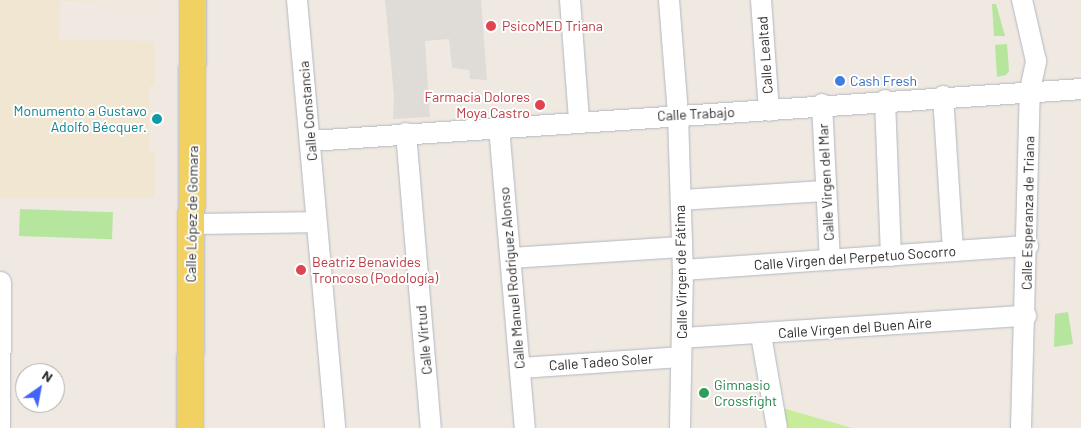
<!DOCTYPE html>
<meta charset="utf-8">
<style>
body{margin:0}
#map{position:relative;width:1081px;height:428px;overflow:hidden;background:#efe9e1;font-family:Barlow,sans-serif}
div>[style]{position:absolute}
.education>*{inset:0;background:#f0e6d1}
.green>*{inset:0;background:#b6e59e;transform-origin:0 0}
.pitch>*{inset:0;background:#c9ec9a}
.plaza>*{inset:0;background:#dfdcd8}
.roads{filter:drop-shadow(0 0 1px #b4b7c1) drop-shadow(0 0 1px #b4b7c1)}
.minor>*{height:20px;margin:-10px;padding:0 10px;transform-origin:10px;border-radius:10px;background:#fff}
.major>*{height:26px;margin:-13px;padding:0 13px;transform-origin:13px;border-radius:13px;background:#f2d163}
.dots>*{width:14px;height:14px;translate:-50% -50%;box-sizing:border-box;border:2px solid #fff;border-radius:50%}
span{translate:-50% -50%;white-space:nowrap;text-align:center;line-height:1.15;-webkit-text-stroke:4px #fff;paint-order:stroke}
.health-label{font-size:14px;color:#be3a42}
.left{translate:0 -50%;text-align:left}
.right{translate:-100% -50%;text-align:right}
.street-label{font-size:14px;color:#2e2e2e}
.shop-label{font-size:14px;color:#366cbe}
.culture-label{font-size:14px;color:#0d838f}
.leisure-label{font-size:14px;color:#27864d}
.north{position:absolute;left:15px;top:363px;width:50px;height:50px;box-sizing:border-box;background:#fff;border:1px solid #ababab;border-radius:50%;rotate:33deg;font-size:14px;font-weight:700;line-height:20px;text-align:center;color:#2e2e2e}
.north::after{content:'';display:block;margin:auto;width:18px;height:22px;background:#4264fb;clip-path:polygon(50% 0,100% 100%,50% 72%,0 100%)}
</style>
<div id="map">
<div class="education">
<i style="clip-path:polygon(0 0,155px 0,60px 1px,59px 40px,155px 41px,155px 86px,149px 86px,149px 152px,155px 153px,155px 198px,0 198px)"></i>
</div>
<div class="green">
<i style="clip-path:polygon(992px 4px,996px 4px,1005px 36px,994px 36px)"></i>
<i style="clip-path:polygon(1007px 44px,1009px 71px,1006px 75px,997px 77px,995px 45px)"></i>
<i style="left:20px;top:209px;width:93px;height:27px;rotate:2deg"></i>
<i style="clip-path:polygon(1068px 312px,1073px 344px,1054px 347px,1055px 314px)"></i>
</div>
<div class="pitch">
<i style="clip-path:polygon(779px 407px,852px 428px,783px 428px)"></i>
</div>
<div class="plaza">
<i style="clip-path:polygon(385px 0,481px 0,487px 80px,470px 79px,469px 70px,452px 68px,449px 39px,425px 41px,430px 117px,393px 119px,394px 97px)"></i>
</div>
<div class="roads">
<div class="minor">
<i style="left:297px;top:0;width:430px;rotate:84.9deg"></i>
<i style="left:570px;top:0;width:121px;rotate:85.7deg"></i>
<i style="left:669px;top:0;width:115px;rotate:85.5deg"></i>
<i style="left:678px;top:115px;width:155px;rotate:88.2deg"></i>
<i style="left:683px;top:270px;width:158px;rotate:91.1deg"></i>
<i style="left:761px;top:0;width:111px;rotate:85.9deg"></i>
<i style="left:943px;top:96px;width:155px;rotate:86.3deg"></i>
<i style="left:885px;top:100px;width:156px;rotate:87.8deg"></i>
<i style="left:822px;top:104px;width:156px;rotate:87.1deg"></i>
<i style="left:499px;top:127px;width:302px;rotate:85.1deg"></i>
<i style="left:406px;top:133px;width:296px;rotate:85.2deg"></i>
<i style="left:311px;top:141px;width:772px;rotate:-3.86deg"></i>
<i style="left:681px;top:200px;width:145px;rotate:-3.6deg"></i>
<i style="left:191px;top:224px;width:124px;rotate:-0.9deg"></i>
<i style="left:511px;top:258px;width:170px;rotate:-3.7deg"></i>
<i style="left:683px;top:270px;width:346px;rotate:-4deg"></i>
<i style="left:761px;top:335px;width:94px;rotate:80.2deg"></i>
<i style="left:682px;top:338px;width:345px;rotate:-3.7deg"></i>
<i style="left:520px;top:368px;width:161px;rotate:-3.9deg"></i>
<i style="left:0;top:428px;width:146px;rotate:-89.6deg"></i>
<i style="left:1021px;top:428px;width:338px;rotate:-88.5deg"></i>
<i style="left:1030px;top:90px;width:30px;rotate:-78deg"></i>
<i style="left:1036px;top:61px;width:63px;rotate:-102.9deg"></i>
</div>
<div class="major">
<i style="left:190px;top:428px;width:428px;rotate:-89.6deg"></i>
</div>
</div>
<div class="dots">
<i style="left:491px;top:26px;background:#e0444e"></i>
<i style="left:840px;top:81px;background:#3f7fe0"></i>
<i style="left:540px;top:105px;background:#e0444e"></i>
<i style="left:157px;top:119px;background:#0f9aa8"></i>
<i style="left:301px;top:270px;background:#e0444e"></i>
<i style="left:704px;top:393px;background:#2e9e5b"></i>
</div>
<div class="health-label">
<span class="left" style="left:502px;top:26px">PsicoMED Triana</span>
<span class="right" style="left:530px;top:105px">Farmacia Dolores<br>Moya Castro</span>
<span class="left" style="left:312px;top:270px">Beatriz Benavides<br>Troncoso (Podología)</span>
</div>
<div class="street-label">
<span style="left:765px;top:55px;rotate:-94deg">Calle Lealtad</span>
<span style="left:308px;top:111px;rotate:-95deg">Calle Constancia</span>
<span style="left:696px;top:114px;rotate:-3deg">Calle Trabajo</span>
<span style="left:826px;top:182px;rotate:-93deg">Calle Virgen del Mar</span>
<span style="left:1028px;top:213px;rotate:-89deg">Calle Esperanza de Triana</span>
<span style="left:192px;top:214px;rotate:-89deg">Calle López de Gomara</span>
<span style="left:855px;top:258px;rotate:-4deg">Calle Virgen del Perpetuo Socorro</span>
<span style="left:681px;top:272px;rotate:-91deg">Calle Virgen de Fátima</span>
<span style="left:512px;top:278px;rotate:-95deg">Calle Manuel Rodríguez Alonso</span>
<span style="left:855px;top:328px;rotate:-4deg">Calle Virgen del Buen Aire</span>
<span style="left:424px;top:340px;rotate:-95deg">Calle Virtud</span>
<span style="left:601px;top:362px;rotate:-4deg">Calle Tadeo Soler</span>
</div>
<div class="shop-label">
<span class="left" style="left:850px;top:81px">Cash Fresh</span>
</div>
<div class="culture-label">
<span class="right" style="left:147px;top:119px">Monumento a Gustavo<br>Adolfo Bécquer.</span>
</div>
<div class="leisure-label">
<span class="left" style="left:714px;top:393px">Gimnasio<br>Crossfight</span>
</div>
<div class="north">N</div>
</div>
